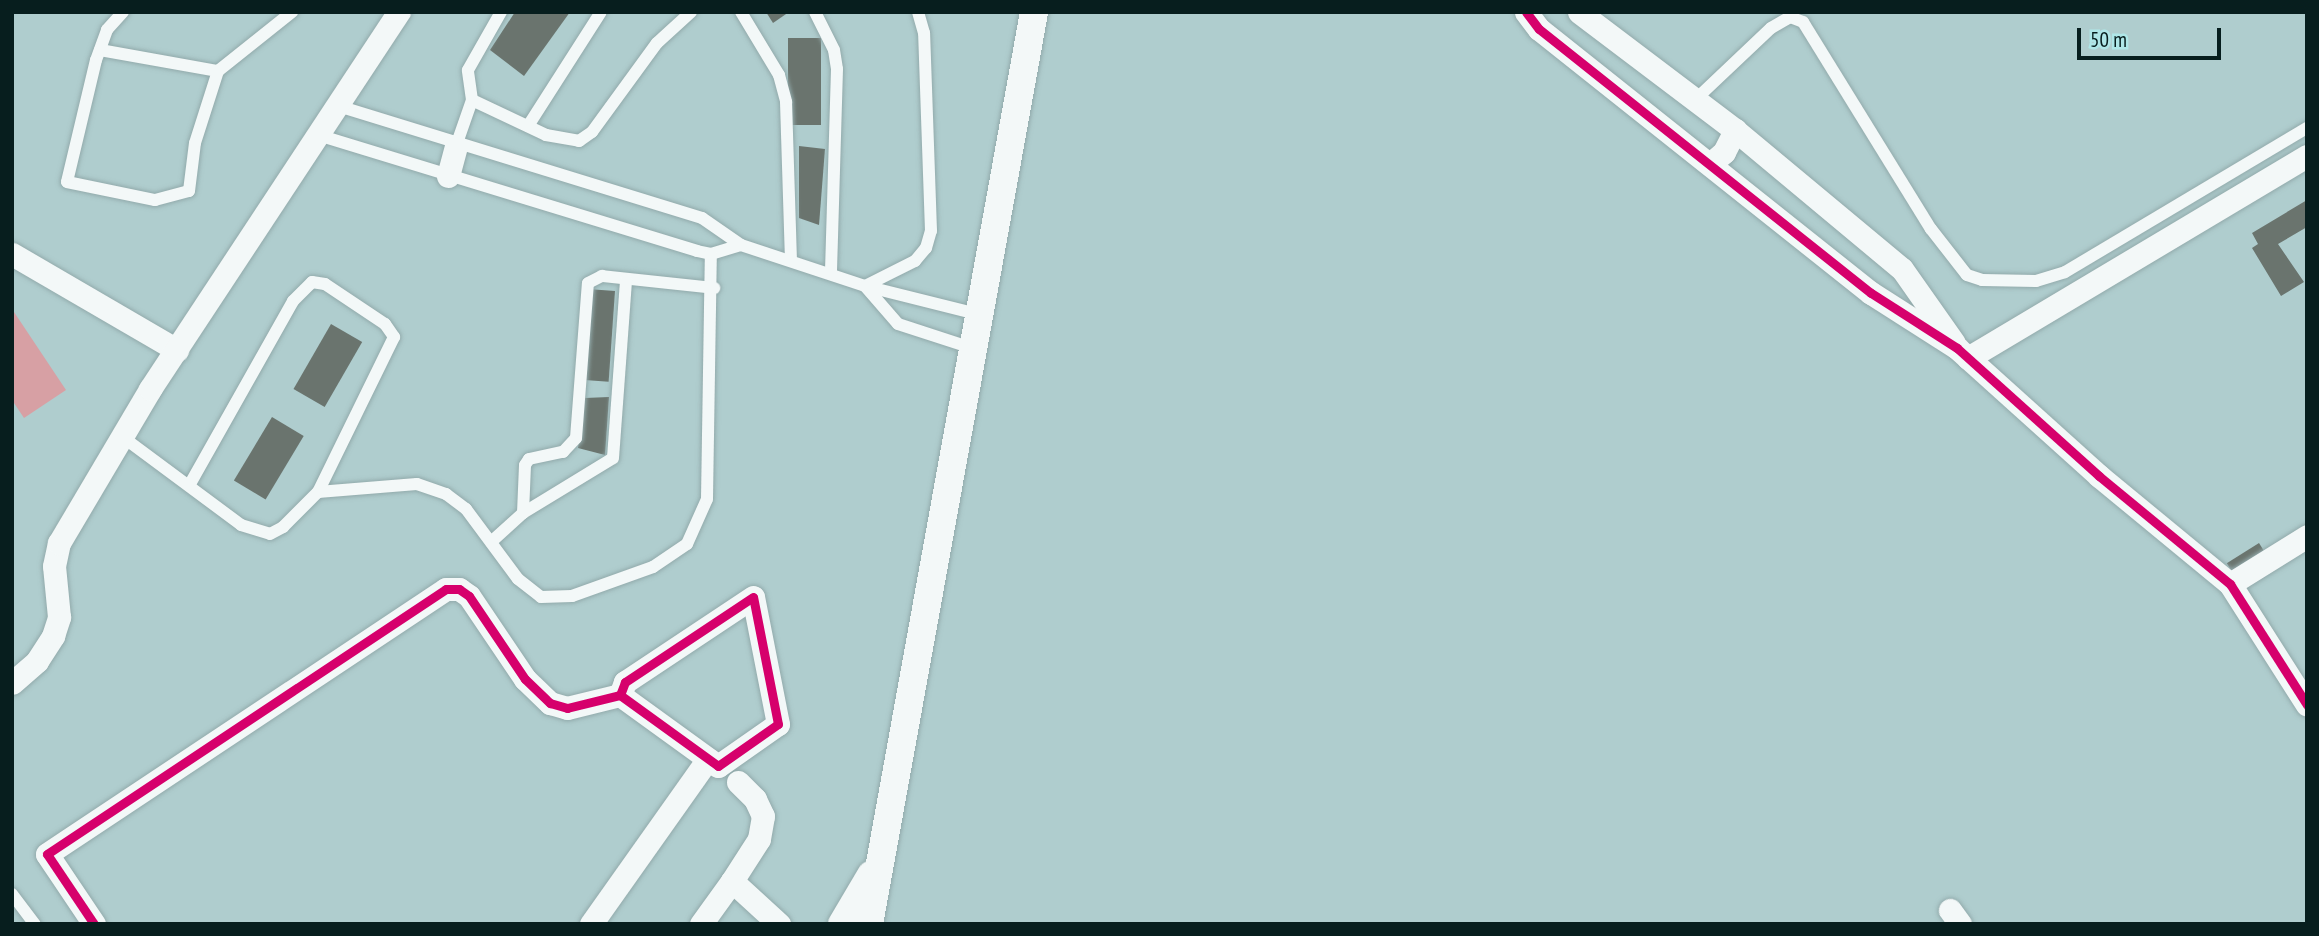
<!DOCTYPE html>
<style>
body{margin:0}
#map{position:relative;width:2319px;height:936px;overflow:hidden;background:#afcdce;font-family:"PT Sans Narrow",sans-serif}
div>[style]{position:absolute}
.green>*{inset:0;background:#d7a0a4}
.building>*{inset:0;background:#6a746e;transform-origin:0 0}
.roads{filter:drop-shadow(0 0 2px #92aaab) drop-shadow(0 0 2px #92aaab)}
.service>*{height:12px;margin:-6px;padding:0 6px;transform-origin:6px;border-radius:6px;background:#f3f8f8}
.minor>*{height:23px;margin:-11.5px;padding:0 11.5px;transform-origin:11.5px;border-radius:11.5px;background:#f3f8f8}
.tertiary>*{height:28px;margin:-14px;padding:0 14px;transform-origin:14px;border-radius:14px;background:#f3f8f8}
.cycleway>*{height:9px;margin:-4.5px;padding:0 4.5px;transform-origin:4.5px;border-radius:4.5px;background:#d6006c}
span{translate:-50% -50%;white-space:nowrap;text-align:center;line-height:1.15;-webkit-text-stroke:7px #afe7e8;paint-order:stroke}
.frame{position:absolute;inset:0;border:14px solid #071e1e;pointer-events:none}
.scale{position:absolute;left:2077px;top:28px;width:144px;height:32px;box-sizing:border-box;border:4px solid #071e1e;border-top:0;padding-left:9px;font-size:21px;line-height:24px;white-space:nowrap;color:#071e1e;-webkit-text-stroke:5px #afe7e8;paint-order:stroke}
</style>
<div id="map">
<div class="green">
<i style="clip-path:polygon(12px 309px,66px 390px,24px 418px,12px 400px)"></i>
</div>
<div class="building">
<i style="clip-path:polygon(515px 12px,570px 12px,524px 76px,490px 50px)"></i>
<i style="clip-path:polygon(766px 12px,789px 12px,773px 23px)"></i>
<i style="left:788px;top:38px;width:33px;height:87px"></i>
<i style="clip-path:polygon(799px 146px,825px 149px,819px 225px,799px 218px)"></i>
<i style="clip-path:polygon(2307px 200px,2307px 227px,2278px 244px,2304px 282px,2281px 296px,2252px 248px,2258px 244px,2252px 233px)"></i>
<i style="left:615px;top:291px;width:91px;height:24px;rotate:94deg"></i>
<i style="left:331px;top:324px;width:36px;height:75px;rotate:30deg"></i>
<i style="clip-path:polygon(609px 397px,605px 455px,578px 448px,585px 398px)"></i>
<i style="left:272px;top:417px;width:37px;height:74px;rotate:31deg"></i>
<i style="left:2259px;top:543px;width:13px;height:38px;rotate:58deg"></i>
</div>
<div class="roads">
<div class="service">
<i style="left:123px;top:12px;width:24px;rotate:132deg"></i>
<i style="left:107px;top:30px;width:32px;rotate:110deg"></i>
<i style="left:96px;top:60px;width:125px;rotate:103.4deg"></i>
<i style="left:67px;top:182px;width:90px;rotate:11.6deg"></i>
<i style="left:155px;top:200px;width:35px;rotate:-15deg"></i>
<i style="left:189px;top:191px;width:48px;rotate:-82.9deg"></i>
<i style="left:195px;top:143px;width:76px;rotate:-72.3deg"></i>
<i style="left:218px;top:71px;width:95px;rotate:-38.6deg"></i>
<i style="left:741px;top:12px;width:74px;rotate:58.9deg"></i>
<i style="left:779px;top:75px;width:28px;rotate:75deg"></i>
<i style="left:786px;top:102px;width:158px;rotate:88.2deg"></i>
<i style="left:815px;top:12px;width:42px;rotate:63.4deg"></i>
<i style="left:834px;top:50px;width:19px;rotate:81deg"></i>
<i style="left:837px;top:69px;width:205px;rotate:91.7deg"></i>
<i style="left:100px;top:50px;width:120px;rotate:10.1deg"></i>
<i style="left:1696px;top:99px;width:103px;rotate:-43.4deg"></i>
<i style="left:1771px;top:28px;width:22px;rotate:-30deg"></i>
<i style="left:1790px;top:17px;width:14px;rotate:21deg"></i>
<i style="left:1803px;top:22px;width:243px;rotate:58.3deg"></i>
<i style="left:1931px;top:229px;width:58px;rotate:52deg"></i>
<i style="left:1967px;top:275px;width:16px;rotate:18deg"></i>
<i style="left:1982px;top:280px;width:54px;rotate:1.1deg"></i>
<i style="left:2036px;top:281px;width:30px;rotate:-17deg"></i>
<i style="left:2065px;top:272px;width:282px;rotate:-30.8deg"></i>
<i style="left:472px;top:100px;width:82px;rotate:25.3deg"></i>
<i style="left:546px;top:135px;width:34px;rotate:10deg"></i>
<i style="left:579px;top:141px;width:16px;rotate:-35deg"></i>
<i style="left:592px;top:132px;width:110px;rotate:-53.9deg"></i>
<i style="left:657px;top:43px;width:46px;rotate:-42.4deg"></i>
<i style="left:335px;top:105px;width:384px;rotate:17.1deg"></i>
<i style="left:702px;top:218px;width:47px;rotate:34.7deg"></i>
<i style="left:741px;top:245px;width:131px;rotate:18.3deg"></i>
<i style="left:865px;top:286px;width:115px;rotate:14deg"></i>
<i style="left:528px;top:126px;width:135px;rotate:-57.4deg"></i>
<i style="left:318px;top:135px;width:396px;rotate:17deg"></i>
<i style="left:697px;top:251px;width:14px;rotate:12deg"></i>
<i style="left:711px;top:254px;width:31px;rotate:-17deg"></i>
<i style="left:456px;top:146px;width:49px;rotate:-70.8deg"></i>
<i style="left:472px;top:100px;width:30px;rotate:-98deg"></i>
<i style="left:468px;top:70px;width:67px;rotate:-60.4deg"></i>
<i style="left:865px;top:286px;width:56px;rotate:-26.6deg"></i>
<i style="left:915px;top:261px;width:17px;rotate:-50deg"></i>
<i style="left:926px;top:248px;width:18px;rotate:-74deg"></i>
<i style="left:931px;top:231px;width:198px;rotate:-92deg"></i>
<i style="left:924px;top:33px;width:22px;rotate:-106deg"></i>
<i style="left:865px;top:286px;width:50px;rotate:49deg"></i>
<i style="left:898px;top:324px;width:78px;rotate:18deg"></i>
<i style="left:124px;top:438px;width:146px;rotate:36.6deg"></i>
<i style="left:241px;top:525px;width:30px;rotate:17deg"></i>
<i style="left:270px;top:534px;width:15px;rotate:-28deg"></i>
<i style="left:283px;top:527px;width:49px;rotate:-45deg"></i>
<i style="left:318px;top:492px;width:99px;rotate:-4.6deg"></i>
<i style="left:417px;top:484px;width:31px;rotate:19deg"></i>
<i style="left:446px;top:494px;width:25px;rotate:37deg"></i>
<i style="left:466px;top:509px;width:87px;rotate:53.4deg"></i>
<i style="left:518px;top:579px;width:29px;rotate:38deg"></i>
<i style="left:541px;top:597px;width:31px;rotate:-2deg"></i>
<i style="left:572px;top:596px;width:86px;rotate:-19.7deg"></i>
<i style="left:653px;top:567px;width:41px;rotate:-34.1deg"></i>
<i style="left:687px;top:544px;width:49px;rotate:-66deg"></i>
<i style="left:707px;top:499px;width:245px;rotate:-89.1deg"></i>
<i style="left:190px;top:484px;width:210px;rotate:-60.6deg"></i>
<i style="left:293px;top:301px;width:27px;rotate:-45deg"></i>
<i style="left:312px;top:282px;width:13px;rotate:9deg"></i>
<i style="left:325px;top:284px;width:72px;rotate:33.7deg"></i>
<i style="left:385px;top:324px;width:16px;rotate:55deg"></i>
<i style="left:394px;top:337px;width:173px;rotate:116.1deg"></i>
<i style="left:523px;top:513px;width:48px;rotate:-87.6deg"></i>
<i style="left:525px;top:465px;width:7px;rotate:-56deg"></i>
<i style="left:529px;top:459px;width:35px;rotate:-12deg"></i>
<i style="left:563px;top:452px;width:19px;rotate:-47deg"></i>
<i style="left:576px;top:438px;width:155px;rotate:-85.6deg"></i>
<i style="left:588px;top:283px;width:16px;rotate:-27deg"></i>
<i style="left:602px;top:276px;width:113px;rotate:6.1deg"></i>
<i style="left:491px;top:542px;width:43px;rotate:-42.2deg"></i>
<i style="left:523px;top:513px;width:105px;rotate:-31.4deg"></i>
<i style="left:613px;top:458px;width:178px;rotate:-85.8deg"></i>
<i style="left:12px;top:894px;width:38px;rotate:53deg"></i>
</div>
<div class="minor">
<i style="left:1526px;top:12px;width:21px;rotate:53deg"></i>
<i style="left:1539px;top:29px;width:424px;rotate:38.5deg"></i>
<i style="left:1871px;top:293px;width:102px;rotate:32.6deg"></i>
<i style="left:1957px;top:348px;width:191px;rotate:42deg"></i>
<i style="left:2099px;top:476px;width:170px;rotate:39.5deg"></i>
<i style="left:2230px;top:584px;width:143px;rotate:57.5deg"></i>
<i style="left:1579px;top:12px;width:196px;rotate:37.1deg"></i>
<i style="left:1735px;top:130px;width:217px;rotate:39.8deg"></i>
<i style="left:1902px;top:269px;width:90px;rotate:54.9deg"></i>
<i style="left:1711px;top:163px;width:17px;rotate:-40deg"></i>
<i style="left:1724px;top:152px;width:25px;rotate:-63deg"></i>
<i style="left:448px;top:176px;width:31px;rotate:-75deg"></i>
<i style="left:12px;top:254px;width:191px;rotate:30.2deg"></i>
<i style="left:1968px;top:358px;width:395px;rotate:-30.8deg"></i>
<i style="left:2230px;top:584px;width:91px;rotate:-31.9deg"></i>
<i style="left:12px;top:683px;width:33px;rotate:-41deg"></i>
<i style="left:37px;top:661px;width:30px;rotate:-57deg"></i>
<i style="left:53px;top:636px;width:20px;rotate:-72deg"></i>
<i style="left:59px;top:617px;width:51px;rotate:-95.6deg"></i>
<i style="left:54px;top:566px;width:24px;rotate:-78deg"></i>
<i style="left:59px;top:543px;width:179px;rotate:-59.4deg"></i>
<i style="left:150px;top:389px;width:452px;rotate:-56.6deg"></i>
<i style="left:738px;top:782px;width:24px;rotate:45deg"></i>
<i style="left:755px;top:799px;width:19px;rotate:65deg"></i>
<i style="left:763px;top:816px;width:23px;rotate:100deg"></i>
<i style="left:759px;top:839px;width:50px;rotate:122.7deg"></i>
<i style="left:732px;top:881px;width:64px;rotate:42.5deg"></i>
<i style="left:1950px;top:910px;width:17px;rotate:54deg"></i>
<i style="left:94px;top:924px;width:84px;rotate:-123.9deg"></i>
<i style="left:47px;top:854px;width:479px;rotate:-33.6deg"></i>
<i style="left:446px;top:589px;width:13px"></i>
<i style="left:459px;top:589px;width:12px;rotate:35deg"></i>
<i style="left:469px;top:596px;width:100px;rotate:56deg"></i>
<i style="left:525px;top:679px;width:35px;rotate:44deg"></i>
<i style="left:550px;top:703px;width:18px;rotate:16deg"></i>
<i style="left:567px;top:708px;width:55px;rotate:-13.8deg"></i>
<i style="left:620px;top:695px;width:121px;rotate:35.9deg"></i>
<i style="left:718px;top:766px;width:73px;rotate:-35deg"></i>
<i style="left:778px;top:724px;width:129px;rotate:-101.1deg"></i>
<i style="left:753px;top:597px;width:154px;rotate:146.4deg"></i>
<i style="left:625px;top:682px;width:14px;rotate:111deg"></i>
<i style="left:591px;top:924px;width:202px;rotate:-54.7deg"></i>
<i style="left:701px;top:924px;width:53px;rotate:-54.2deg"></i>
</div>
<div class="tertiary">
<i style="left:842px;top:924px;width:57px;rotate:-59.4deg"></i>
<i style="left:869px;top:924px;width:927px;rotate:-79.74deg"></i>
</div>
</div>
<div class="cycleway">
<i style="left:1526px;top:12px;width:21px;rotate:53deg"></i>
<i style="left:1539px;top:29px;width:424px;rotate:38.5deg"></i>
<i style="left:1871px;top:293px;width:102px;rotate:32.6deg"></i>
<i style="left:1957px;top:348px;width:191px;rotate:42deg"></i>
<i style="left:2099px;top:476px;width:170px;rotate:39.5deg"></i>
<i style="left:2230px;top:584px;width:143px;rotate:57.5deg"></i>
<i style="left:94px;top:924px;width:84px;rotate:-123.9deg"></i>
<i style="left:47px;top:854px;width:479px;rotate:-33.6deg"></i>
<i style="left:446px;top:589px;width:13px"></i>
<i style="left:459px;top:589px;width:12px;rotate:35deg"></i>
<i style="left:469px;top:596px;width:100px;rotate:56deg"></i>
<i style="left:525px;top:679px;width:35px;rotate:44deg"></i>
<i style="left:550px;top:703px;width:18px;rotate:16deg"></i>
<i style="left:567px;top:708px;width:55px;rotate:-13.8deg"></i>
<i style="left:620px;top:695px;width:121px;rotate:35.9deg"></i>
<i style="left:718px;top:766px;width:73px;rotate:-35deg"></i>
<i style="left:778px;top:724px;width:129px;rotate:-101.1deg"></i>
<i style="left:753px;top:597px;width:154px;rotate:146.4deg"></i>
<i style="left:625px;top:682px;width:14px;rotate:111deg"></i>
</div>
<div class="frame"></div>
<div class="scale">50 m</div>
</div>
